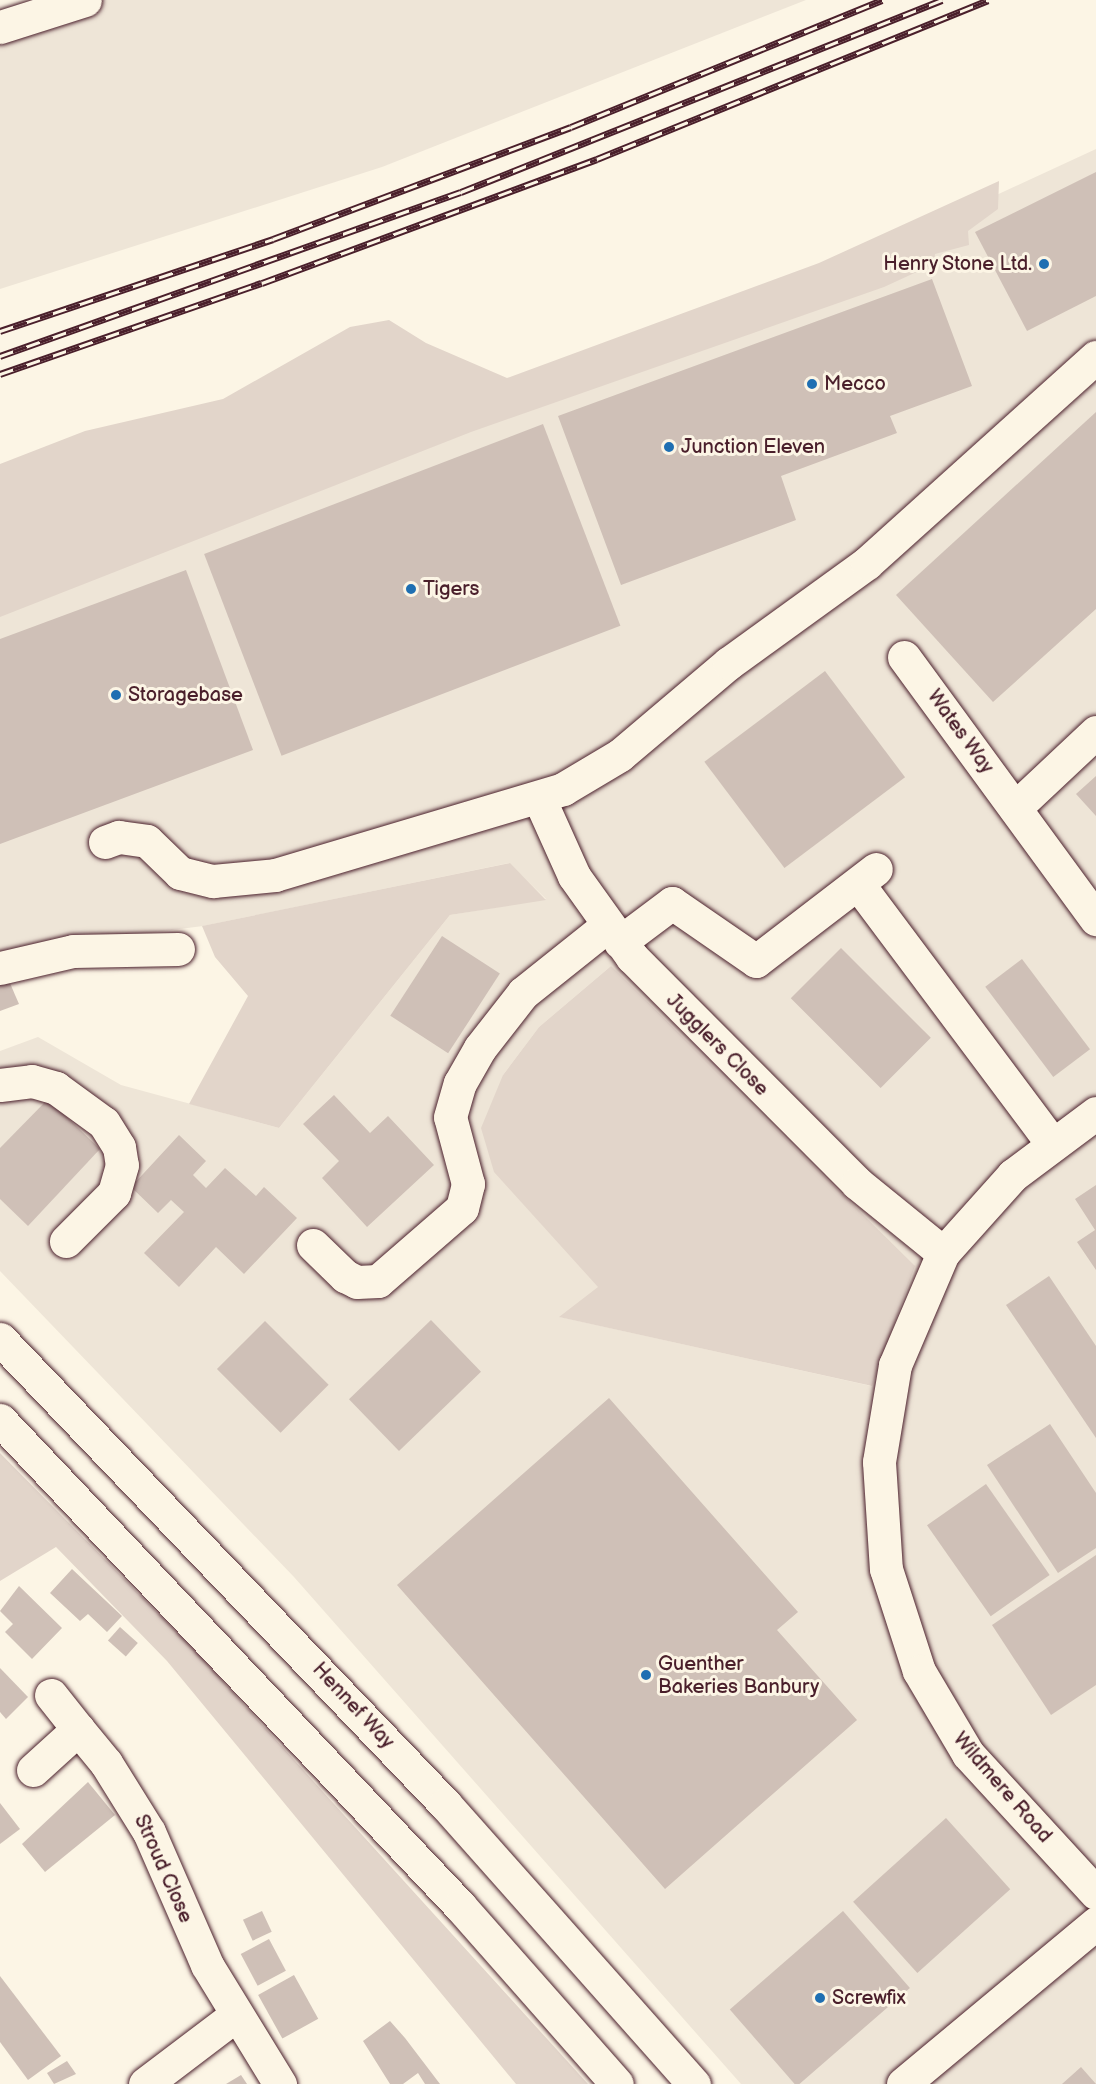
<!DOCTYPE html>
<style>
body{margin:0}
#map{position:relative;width:1096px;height:2084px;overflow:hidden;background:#fcf5e5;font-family:"Balsamiq Sans",sans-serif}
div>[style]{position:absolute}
.built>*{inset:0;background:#eee5d7}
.green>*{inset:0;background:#e2d5ca}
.building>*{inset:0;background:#cfc0b7;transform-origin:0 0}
.roads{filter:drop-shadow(0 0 2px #4a1f2b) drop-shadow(0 0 2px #4a1f2b)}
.minor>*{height:33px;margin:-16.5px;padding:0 16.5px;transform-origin:16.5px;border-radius:16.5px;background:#fcf5e5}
.highway>*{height:33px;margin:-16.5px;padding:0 16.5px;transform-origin:16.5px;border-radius:16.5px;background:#fcf5e5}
.rail>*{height:7px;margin-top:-3.5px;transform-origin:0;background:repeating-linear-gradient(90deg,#fcf5e5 0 14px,#4a1f2b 0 28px);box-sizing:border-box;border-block:2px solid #4a1f2b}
.dots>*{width:16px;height:16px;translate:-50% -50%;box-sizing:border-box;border:3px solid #fcf5e5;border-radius:50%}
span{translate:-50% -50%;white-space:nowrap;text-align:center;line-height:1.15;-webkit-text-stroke:6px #fcf5e5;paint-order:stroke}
.poi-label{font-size:20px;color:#4a1f2b}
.right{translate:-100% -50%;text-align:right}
.left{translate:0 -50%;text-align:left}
.street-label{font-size:20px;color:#4a1f2b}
</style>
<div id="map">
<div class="built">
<i style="clip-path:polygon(40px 0,806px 0,382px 167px,0 289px,0 11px)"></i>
<i style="clip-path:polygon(evenodd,1096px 149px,1096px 2084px,741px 2084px,294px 1577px,0 1271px,0 1051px,38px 1037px,121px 1085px,279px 1128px,450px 915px,546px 899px,509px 863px,203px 926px,0 952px,0 588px,936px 223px,1096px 149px,611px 966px,871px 1386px,560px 1317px,599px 1288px,503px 1075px,539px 1027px,611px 966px)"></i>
</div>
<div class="green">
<i style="clip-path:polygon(999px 181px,998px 209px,968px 231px,969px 245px,935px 254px,934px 264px,884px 287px,471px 432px,0 617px,0 464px,85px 431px,223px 399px,350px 327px,389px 320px,426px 343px,507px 378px,819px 263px)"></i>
<i style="clip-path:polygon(510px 863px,546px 900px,450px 915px,279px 1128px,189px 1104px,248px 996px,215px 957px,202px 926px)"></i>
<i style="clip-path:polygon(611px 966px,915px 1266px,872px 1386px,559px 1317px,598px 1287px,494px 1172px,481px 1128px,503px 1075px,539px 1027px)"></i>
<i style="clip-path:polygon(0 1453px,198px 1654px,588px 2084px,516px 2084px,167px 1661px,56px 1547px,0 1581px)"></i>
</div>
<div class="building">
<i style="clip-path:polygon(1096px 172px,1096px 296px,1027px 331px,975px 232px)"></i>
<i style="clip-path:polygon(932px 279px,972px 386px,890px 416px,897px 433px,781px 476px,796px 520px,621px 585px,558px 416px)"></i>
<i style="clip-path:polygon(1096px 412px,1096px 609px,993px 702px,896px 595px)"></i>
<i style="left:543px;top:424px;width:216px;height:363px;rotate:69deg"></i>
<i style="clip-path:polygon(186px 570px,253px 750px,0 844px,0 639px)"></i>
<i style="left:825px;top:671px;width:133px;height:151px;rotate:53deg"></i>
<i style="clip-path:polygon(1096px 776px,1096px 816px,1076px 794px)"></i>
<i style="left:442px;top:936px;width:69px;height:95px;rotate:33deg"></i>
<i style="left:841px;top:948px;width:127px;height:71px;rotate:45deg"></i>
<i style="left:1022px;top:959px;width:113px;height:46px;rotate:53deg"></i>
<i style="clip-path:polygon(9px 981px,19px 1004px,0 1011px,0 985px)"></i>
<i style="clip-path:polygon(334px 1095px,370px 1133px,388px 1116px,434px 1165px,367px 1227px,322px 1178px,339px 1161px,303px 1124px)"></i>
<i style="clip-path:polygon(48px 1099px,100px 1149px,28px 1226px,0 1199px,0 1148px)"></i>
<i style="clip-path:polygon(179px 1135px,206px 1161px,193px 1175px,206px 1188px,225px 1168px,256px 1196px,264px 1187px,297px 1218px,244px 1274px,216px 1247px,179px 1287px,144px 1253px,184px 1212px,171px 1200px,158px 1213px,131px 1187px)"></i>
<i style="clip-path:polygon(1096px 1185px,1096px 1270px,1077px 1242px,1095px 1230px,1075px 1199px)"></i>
<i style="clip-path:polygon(1049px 1276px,1096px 1346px,1096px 1438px,1006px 1305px)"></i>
<i style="left:431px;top:1320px;width:72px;height:114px;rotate:46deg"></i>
<i style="left:265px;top:1321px;width:90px;height:68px;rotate:45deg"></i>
<i style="clip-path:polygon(609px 1398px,798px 1612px,777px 1630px,857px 1720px,665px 1889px,397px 1585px)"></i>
<i style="clip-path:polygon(1050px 1424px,1096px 1493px,1096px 1548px,1058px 1573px,987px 1465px)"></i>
<i style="left:986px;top:1484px;width:111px;height:72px;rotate:55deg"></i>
<i style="clip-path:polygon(1096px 1555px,1096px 1685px,1051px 1715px,992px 1625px)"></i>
<i style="clip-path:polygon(72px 1569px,122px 1616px,107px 1632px,88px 1614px,80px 1621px,50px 1593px)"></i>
<i style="clip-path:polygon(19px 1586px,62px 1628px,32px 1659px,5px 1632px,13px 1624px,0 1611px)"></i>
<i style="left:120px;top:1627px;width:24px;height:18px;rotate:42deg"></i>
<i style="clip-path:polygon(0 1668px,28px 1697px,6px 1719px,0 1712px)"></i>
<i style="clip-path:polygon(88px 1782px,115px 1815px,45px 1872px,22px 1844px)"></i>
<i style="clip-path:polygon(0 1803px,20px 1829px,0 1844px)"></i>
<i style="left:946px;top:1818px;width:96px;height:125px;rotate:48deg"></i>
<i style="left:262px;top:1911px;width:23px;height:21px;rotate:65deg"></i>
<i style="left:843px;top:1911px;width:102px;height:150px;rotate:49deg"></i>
<i style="left:269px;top:1939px;width:36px;height:32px;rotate:62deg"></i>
<i style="left:294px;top:1975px;width:50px;height:41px;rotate:61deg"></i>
<i style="clip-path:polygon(0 1976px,61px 2056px,28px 2080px,0 2042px)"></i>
<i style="clip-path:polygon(390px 2021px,405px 2038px,440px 2084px,425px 2084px,418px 2073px,403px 2084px,390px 2084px,363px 2041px)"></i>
<i style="clip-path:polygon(67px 2061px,76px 2074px,54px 2084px,47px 2073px)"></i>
<i style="clip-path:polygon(1081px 2067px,1096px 2084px,1062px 2084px)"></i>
<i style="clip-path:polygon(241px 2075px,247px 2084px,226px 2084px)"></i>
</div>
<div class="roads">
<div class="minor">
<i style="left:0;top:27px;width:89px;rotate:-17.6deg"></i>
<i style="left:904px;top:657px;width:325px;rotate:53.8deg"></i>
<i style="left:539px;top:798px;width:85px;rotate:65.8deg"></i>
<i style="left:574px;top:876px;width:100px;rotate:54.4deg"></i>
<i style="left:632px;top:957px;width:319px;rotate:45.1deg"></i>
<i style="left:857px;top:1183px;width:111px;rotate:39.1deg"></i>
<i style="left:1015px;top:808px;width:111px;rotate:-43.2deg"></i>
<i style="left:105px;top:842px;width:15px;rotate:-20deg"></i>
<i style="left:119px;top:837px;width:28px;rotate:8deg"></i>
<i style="left:147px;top:841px;width:46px;rotate:44.1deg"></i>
<i style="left:180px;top:873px;width:34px;rotate:14deg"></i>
<i style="left:213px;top:881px;width:62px;rotate:-5.5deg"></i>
<i style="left:275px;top:875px;width:301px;rotate:-16.6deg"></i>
<i style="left:563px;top:789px;width:66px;rotate:-30.8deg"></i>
<i style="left:620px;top:755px;width:143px;rotate:-40.2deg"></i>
<i style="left:729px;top:663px;width:170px;rotate:-35.9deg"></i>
<i style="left:867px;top:563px;width:308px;rotate:-42deg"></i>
<i style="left:858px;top:884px;width:322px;rotate:53.2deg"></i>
<i style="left:620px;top:942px;width:65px;rotate:-36.9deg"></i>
<i style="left:672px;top:903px;width:102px;rotate:34.6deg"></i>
<i style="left:756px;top:961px;width:151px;rotate:-37.5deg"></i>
<i style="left:0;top:968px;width:75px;rotate:-13.1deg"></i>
<i style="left:73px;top:951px;width:105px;rotate:-1.1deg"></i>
<i style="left:0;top:1085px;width:32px;rotate:-7deg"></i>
<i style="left:32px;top:1081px;width:25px;rotate:16deg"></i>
<i style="left:56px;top:1088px;width:59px;rotate:36.1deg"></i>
<i style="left:104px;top:1123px;width:28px;rotate:58deg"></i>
<i style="left:119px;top:1147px;width:18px;rotate:81deg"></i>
<i style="left:122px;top:1165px;width:29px;rotate:106deg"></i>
<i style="left:114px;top:1193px;width:68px;rotate:135deg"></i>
<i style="left:1096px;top:1113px;width:104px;rotate:143.2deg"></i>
<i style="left:1013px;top:1175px;width:105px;rotate:131.9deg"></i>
<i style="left:943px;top:1253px;width:122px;rotate:113.2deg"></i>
<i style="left:895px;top:1365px;width:98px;rotate:99.4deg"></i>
<i style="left:879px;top:1462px;width:107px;rotate:86.3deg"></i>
<i style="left:886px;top:1569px;width:107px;rotate:72.1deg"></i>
<i style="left:919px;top:1671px;width:96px;rotate:59.4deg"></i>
<i style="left:968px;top:1754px;width:189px;rotate:47.4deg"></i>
<i style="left:313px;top:1245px;width:45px;rotate:44.1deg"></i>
<i style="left:345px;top:1276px;width:13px;rotate:27deg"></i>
<i style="left:357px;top:1282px;width:21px;rotate:-3deg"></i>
<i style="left:378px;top:1281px;width:111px;rotate:-41deg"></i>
<i style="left:462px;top:1208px;width:25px;rotate:-76deg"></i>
<i style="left:468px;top:1184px;width:69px;rotate:-105deg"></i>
<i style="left:450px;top:1117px;width:35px;rotate:-74deg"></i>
<i style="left:460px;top:1083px;width:40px;rotate:-60.3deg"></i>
<i style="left:480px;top:1048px;width:70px;rotate:-52deg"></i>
<i style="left:523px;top:993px;width:107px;rotate:-38.6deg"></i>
<i style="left:51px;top:1695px;width:43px;rotate:51.5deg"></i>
<i style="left:33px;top:1770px;width:61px;rotate:-42.3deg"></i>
<i style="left:78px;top:1729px;width:44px;rotate:50.5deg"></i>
<i style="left:106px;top:1763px;width:81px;rotate:58.1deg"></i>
<i style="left:149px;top:1832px;width:145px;rotate:66.4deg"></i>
<i style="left:207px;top:1965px;width:140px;rotate:58.5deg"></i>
<i style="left:145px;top:2084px;width:114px;rotate:-37.2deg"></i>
<i style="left:903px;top:2084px;width:251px;rotate:-39.8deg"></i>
</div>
<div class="highway">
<i style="left:0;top:1339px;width:644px;rotate:46.26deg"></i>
<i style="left:445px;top:1804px;width:375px;rotate:48.4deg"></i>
<i style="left:0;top:1420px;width:669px;rotate:46.57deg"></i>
<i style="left:460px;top:1906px;width:237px;rotate:48.6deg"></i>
</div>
</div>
<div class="rail">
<i style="left:0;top:331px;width:288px;rotate:-18.6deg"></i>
<i style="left:273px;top:239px;width:318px;rotate:-20.6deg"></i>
<i style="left:571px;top:127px;width:336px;rotate:-22.2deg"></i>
<i style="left:0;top:356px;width:489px;rotate:-19.6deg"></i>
<i style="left:461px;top:192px;width:518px;rotate:-21.76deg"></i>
<i style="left:0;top:374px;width:277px;rotate:-19.2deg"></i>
<i style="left:262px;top:283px;width:357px;rotate:-20.3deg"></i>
<i style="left:597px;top:159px;width:422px;rotate:-22.1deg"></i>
</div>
<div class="dots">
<i style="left:1044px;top:264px;background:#1f6fb2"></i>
<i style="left:812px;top:384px;background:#1f6fb2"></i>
<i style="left:669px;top:447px;background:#1f6fb2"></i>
<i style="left:411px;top:589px;background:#1f6fb2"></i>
<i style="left:116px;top:695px;background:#1f6fb2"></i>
<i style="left:646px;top:1675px;background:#1f6fb2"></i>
<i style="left:820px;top:1998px;background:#1f6fb2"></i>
</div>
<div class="poi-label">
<span class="right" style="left:1032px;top:264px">Henry Stone Ltd.</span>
<span class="left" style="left:824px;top:384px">Mecco</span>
<span class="left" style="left:681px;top:447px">Junction Eleven</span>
<span class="left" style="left:423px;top:589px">Tigers</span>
<span class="left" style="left:128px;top:695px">Storagebase</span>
<span class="left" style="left:658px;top:1676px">Guenther<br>Bakeries Banbury</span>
<span class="left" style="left:832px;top:1998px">Screwfix</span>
</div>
<div class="street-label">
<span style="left:960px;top:732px;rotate:54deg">Wates Way</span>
<span style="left:717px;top:1045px;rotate:45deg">Jugglers Close</span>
<span style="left:353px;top:1706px;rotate:47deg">Hennef Way</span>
<span style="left:1002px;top:1788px;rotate:49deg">Wildmere Road</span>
<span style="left:163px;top:1869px;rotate:66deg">Stroud Close</span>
</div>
</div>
